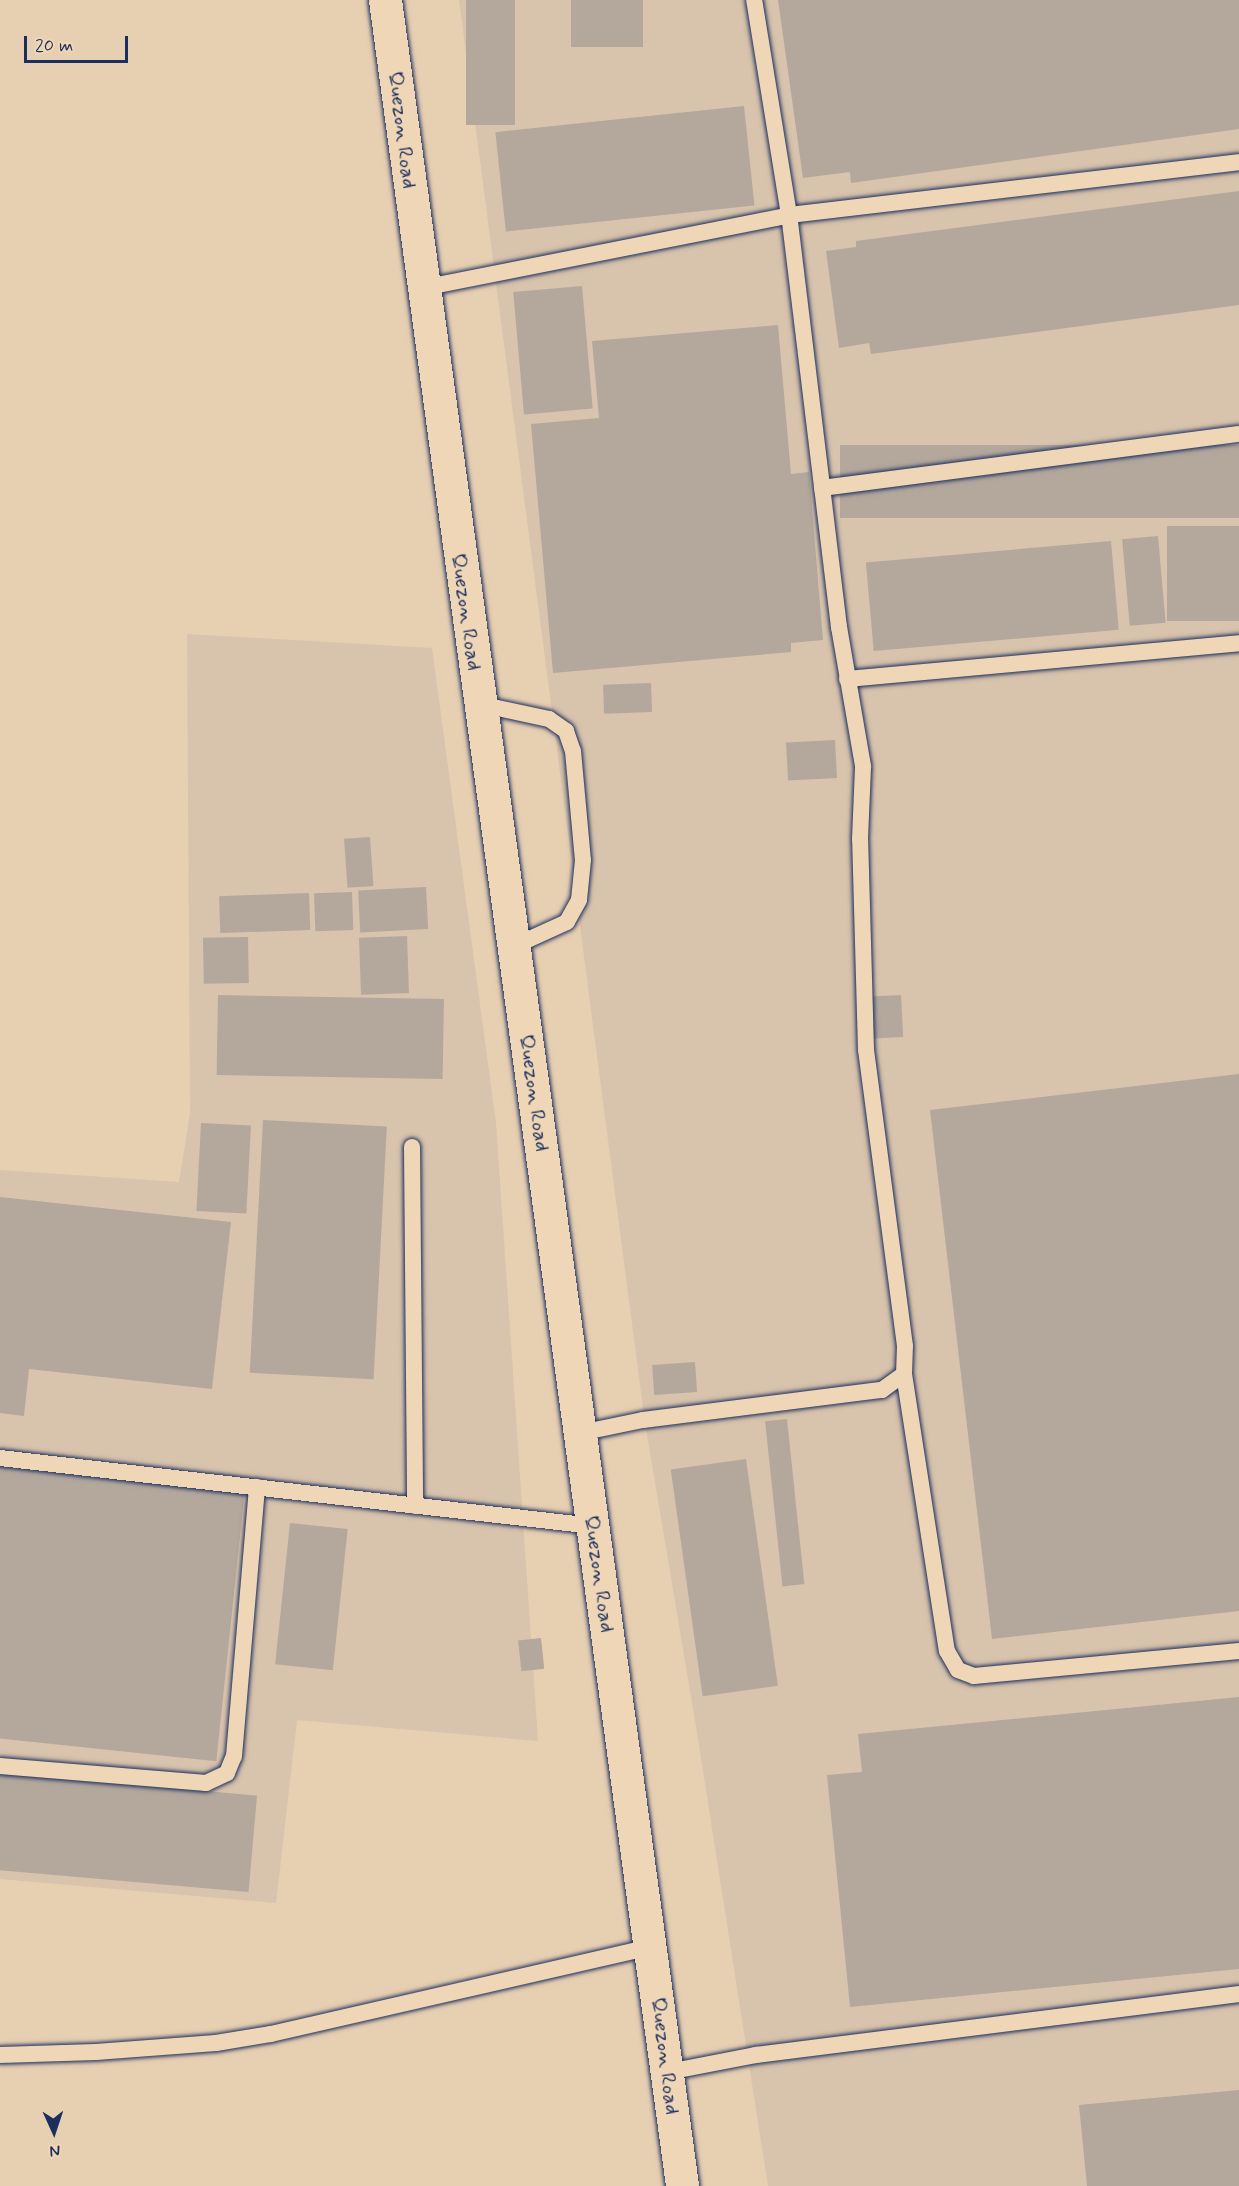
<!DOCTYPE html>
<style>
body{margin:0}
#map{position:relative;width:1239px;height:2186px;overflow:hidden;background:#e7cfb2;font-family:Mynerve,sans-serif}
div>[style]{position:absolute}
.built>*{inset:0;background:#d8c3ac}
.building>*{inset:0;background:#b4a89d;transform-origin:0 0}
.roads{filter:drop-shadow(0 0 2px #1b2f5e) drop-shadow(0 0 2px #1b2f5e)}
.lane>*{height:16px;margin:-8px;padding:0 8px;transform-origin:8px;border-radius:8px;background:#efd6b6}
.secondary>*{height:33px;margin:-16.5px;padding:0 16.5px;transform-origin:16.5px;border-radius:16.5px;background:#efd6b6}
span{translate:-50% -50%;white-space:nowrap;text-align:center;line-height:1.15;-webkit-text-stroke:5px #efd6b6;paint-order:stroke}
.street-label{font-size:21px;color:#1b2f5e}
.north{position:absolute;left:24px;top:2102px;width:60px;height:60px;-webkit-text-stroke:4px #efd6b6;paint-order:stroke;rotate:177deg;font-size:16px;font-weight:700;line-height:24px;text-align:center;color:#1b2f5e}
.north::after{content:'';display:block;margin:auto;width:21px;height:27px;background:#1b2f5e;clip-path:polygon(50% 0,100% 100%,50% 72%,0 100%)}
.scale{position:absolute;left:24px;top:36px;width:104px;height:27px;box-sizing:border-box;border:3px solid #1b2f5e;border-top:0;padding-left:8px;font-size:18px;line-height:21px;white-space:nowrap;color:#1b2f5e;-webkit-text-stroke:4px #efd6b6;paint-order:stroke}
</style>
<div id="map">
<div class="built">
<i style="clip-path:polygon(459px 0,1239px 0,1239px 2186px,768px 2186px,695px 1720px,645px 1423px)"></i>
<i style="clip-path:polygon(187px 634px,432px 648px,496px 1123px,538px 1741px,297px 1720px,276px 1903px,0 1879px,0 1170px,179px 1182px,190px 1113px)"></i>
</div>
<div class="building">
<i style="left:466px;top:0;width:49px;height:125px"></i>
<i style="left:571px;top:0;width:72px;height:47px"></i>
<i style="clip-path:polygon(778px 0,1239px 0,1239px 129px,851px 183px,850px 172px,803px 178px)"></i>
<i style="left:744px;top:106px;width:100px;height:250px;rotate:84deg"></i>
<i style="clip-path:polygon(1239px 191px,1239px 305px,871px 354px,869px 343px,839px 348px,826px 251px,856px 247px,856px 241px)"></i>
<i style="left:582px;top:286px;width:123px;height:69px;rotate:85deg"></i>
<i style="clip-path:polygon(778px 325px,791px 474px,809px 472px,823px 640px,791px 643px,791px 652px,553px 673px,531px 424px,599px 418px,592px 341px)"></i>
<i style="left:1239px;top:445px;width:73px;height:399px;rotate:90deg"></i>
<i style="left:1239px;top:526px;width:95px;height:72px;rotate:90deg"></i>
<i style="left:1158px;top:536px;width:87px;height:36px;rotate:85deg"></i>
<i style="left:1111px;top:541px;width:89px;height:246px;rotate:85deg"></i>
<i style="left:651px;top:683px;width:29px;height:48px;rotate:88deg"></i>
<i style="left:835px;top:740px;width:38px;height:49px;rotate:87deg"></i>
<i style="left:370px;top:837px;width:49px;height:26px;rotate:86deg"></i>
<i style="left:426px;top:887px;width:42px;height:68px;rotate:87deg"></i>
<i style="left:352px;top:892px;width:38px;height:38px;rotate:88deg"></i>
<i style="left:309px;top:893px;width:37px;height:90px;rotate:88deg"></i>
<i style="left:407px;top:936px;width:57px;height:48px;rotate:88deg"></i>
<i style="left:248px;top:937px;width:46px;height:45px;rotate:89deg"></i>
<i style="left:218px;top:995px;width:226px;height:80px;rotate:1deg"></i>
<i style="left:901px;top:995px;width:42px;height:30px;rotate:87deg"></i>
<i style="clip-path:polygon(1239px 1074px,1239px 1611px,992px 1639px,930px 1110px)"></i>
<i style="left:263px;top:1120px;width:124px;height:253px;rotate:3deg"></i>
<i style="left:201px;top:1123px;width:50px;height:88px;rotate:3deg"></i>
<i style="clip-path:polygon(0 1197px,231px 1222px,212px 1389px,29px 1369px,24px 1416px,0 1413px)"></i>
<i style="left:695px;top:1362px;width:30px;height:43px;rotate:86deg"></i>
<i style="left:787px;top:1419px;width:166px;height:22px;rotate:84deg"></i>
<i style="left:746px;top:1459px;width:229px;height:76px;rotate:82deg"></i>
<i style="left:0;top:1466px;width:246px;height:271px;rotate:6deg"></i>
<i style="left:290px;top:1523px;width:58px;height:142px;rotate:6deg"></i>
<i style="left:541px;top:1638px;width:31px;height:23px;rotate:84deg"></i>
<i style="clip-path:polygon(1239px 1697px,1239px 1969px,850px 2007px,827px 1775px,862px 1772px,858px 1734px)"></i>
<i style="left:0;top:1773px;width:258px;height:97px;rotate:5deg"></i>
<i style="clip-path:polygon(1239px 2090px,1239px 2186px,1087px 2186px,1079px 2105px)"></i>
</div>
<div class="roads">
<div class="lane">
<i style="left:422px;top:288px;width:374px;rotate:-11.2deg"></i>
<i style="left:789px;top:215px;width:453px;rotate:-6.7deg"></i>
<i style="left:822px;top:488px;width:420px;rotate:-7.4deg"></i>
<i style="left:847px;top:679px;width:394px;rotate:-5.2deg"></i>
<i style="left:479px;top:704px;width:72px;rotate:12.1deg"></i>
<i style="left:549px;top:719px;width:21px;rotate:35deg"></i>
<i style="left:566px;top:731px;width:21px;rotate:71deg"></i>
<i style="left:573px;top:751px;width:109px;rotate:84.8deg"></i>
<i style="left:583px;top:860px;width:40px;rotate:95.7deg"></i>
<i style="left:579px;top:900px;width:25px;rotate:119deg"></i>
<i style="left:567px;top:922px;width:58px;rotate:155.6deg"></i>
<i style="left:412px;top:1147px;width:359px;rotate:89.5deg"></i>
<i style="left:904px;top:1374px;width:280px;rotate:81.2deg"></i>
<i style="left:947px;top:1651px;width:22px;rotate:60deg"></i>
<i style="left:958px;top:1670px;width:17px;rotate:21deg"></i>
<i style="left:974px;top:1676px;width:266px;rotate:-5.4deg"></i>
<i style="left:580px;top:1433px;width:64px;rotate:-11.7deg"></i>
<i style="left:643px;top:1420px;width:241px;rotate:-7.2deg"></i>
<i style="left:882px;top:1390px;width:27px;rotate:-36deg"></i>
<i style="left:904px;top:1374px;width:28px;rotate:-88deg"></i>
<i style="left:905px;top:1346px;width:299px;rotate:-97.5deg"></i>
<i style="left:866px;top:1050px;width:211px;rotate:-91.6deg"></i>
<i style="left:860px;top:839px;width:73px;rotate:-87.6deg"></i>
<i style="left:863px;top:766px;width:141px;rotate:-99.8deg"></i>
<i style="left:839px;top:627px;width:415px;rotate:-96.9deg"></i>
<i style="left:789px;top:215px;width:218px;rotate:-99.2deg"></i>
<i style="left:0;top:1458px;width:597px;rotate:6.54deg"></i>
<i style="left:0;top:1766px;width:207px;rotate:4.7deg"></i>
<i style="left:206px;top:1783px;width:23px;rotate:-25deg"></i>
<i style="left:227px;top:1773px;width:18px;rotate:-68deg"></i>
<i style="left:234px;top:1756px;width:270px;rotate:-85.1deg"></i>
<i style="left:0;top:2055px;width:96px;rotate:-1.8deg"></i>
<i style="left:96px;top:2052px;width:120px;rotate:-4.3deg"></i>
<i style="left:216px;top:2043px;width:56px;rotate:-9.3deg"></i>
<i style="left:271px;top:2034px;width:390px;rotate:-12.9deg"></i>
<i style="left:668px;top:2072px;width:90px;rotate:-10.9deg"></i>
<i style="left:756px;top:2055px;width:487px;rotate:-7.2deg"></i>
</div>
<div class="secondary">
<i style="left:385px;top:0;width:2206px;rotate:82.26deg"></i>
</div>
</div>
<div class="street-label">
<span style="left:402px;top:130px;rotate:83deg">Quezon Road</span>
<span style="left:466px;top:612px;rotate:82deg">Quezon Road</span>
<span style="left:534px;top:1093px;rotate:82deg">Quezon Road</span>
<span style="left:599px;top:1574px;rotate:82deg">Quezon Road</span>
<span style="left:665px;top:2056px;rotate:83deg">Quezon Road</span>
</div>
<div class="north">N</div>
<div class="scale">20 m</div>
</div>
